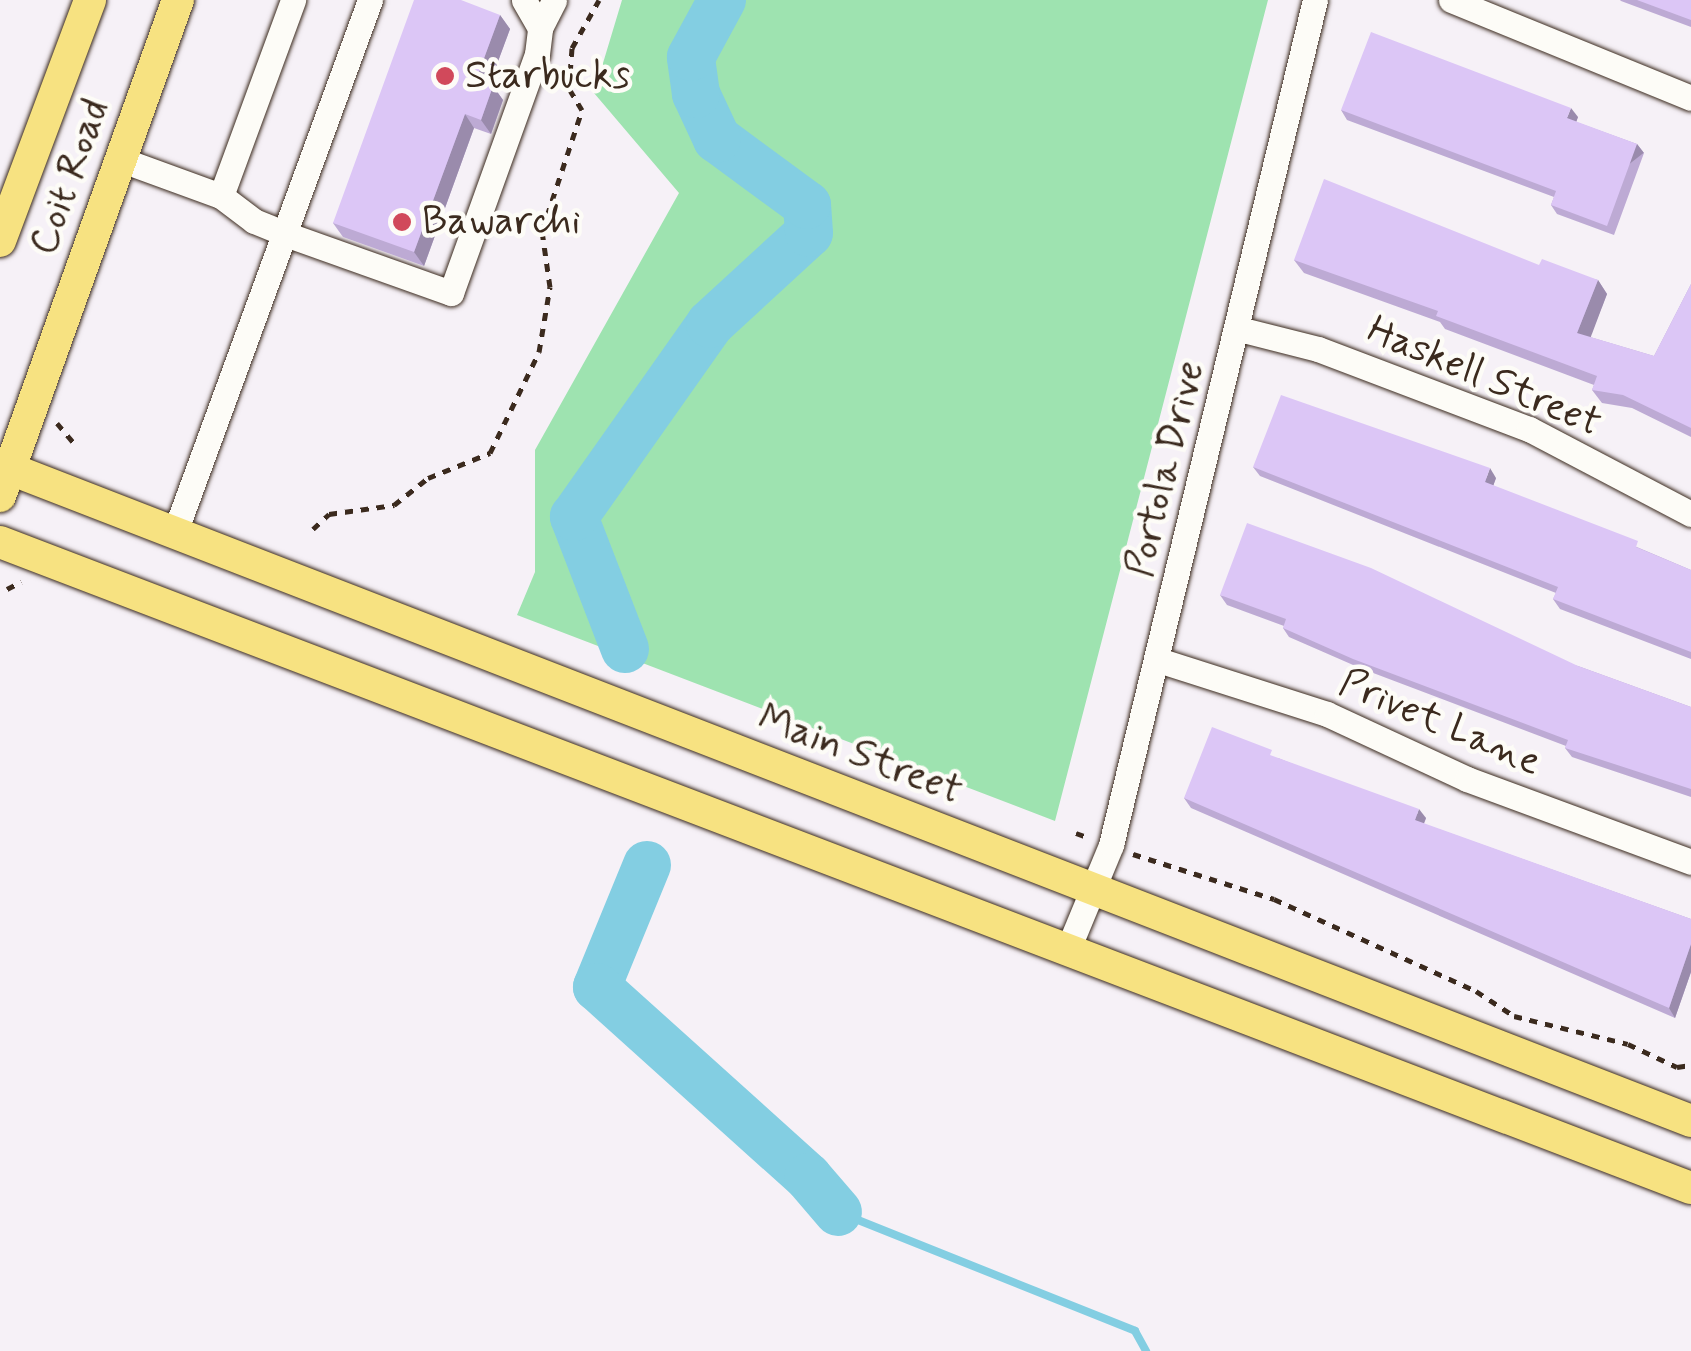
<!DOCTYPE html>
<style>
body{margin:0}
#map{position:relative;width:1691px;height:1351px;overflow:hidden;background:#f6f1f7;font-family:Mynerve,sans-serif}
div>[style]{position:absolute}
.green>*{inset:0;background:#9ee3b0}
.stream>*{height:8px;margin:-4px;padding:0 4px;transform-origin:4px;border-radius:4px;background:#83cee2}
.river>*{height:48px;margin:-24px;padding:0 24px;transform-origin:24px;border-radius:24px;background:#83cee2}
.path>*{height:5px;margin-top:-2.5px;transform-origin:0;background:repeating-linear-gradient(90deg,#3b2a1e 0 8px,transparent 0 16px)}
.roads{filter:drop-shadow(0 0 2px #3b2a1e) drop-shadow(0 0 2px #3b2a1e)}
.minor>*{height:25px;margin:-12.5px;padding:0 12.5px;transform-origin:12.5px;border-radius:12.5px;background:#fdfcf7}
.major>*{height:32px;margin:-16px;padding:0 16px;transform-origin:16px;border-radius:16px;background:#f7e281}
.wall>*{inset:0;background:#bdaad4}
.shaded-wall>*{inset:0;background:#9a8bac;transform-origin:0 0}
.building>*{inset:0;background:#dcc6f6}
.dots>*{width:28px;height:28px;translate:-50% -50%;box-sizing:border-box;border:5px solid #fdfcf7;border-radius:50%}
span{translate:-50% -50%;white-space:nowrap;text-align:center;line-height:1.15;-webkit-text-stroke:9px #fdfcf7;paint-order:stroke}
.poi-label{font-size:40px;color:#3b2a1e}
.left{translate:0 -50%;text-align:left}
.street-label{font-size:40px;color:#3b2a1e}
</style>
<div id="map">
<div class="green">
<i style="clip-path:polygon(622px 0,1268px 0,1055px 821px,517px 615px,535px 572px,535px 450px,679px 193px,594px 93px)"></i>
</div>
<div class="stream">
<i style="left:838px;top:1212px;width:320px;rotate:21.8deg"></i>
<i style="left:1135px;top:1331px;width:23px;rotate:61deg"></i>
</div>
<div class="river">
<i style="left:625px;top:649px;width:142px;rotate:-111.1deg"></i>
<i style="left:574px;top:517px;width:236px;rotate:-54.8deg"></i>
<i style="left:710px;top:324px;width:134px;rotate:-42.6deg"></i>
<i style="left:809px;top:233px;width:28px;rotate:-94deg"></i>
<i style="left:807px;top:205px;width:112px;rotate:-143.7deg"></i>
<i style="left:717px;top:139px;width:50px;rotate:-115deg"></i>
<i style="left:696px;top:94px;width:37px;rotate:-98deg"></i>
<i style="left:691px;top:57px;width:65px;rotate:-61.5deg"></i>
<i style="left:647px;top:865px;width:132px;rotate:112.3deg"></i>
<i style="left:597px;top:987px;width:284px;rotate:42deg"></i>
<i style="left:808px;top:1177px;width:46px;rotate:49.4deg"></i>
</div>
<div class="path">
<i style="left:57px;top:423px;width:30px;rotate:50deg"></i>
<i style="left:313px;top:529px;width:22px;rotate:-43deg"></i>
<i style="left:329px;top:514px;width:66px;rotate:-7.9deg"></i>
<i style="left:394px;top:505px;width:43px;rotate:-38.5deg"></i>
<i style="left:428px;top:478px;width:67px;rotate:-22deg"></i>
<i style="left:490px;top:453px;width:112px;rotate:-64.1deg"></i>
<i style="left:539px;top:352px;width:66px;rotate:-80.4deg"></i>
<i style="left:550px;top:287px;width:57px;rotate:-98.1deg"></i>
<i style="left:542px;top:231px;width:127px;rotate:-71.7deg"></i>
<i style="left:582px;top:110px;width:26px;rotate:-121deg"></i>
<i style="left:569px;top:88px;width:40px;rotate:-85.7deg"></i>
<i style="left:572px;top:48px;width:55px;rotate:-60.6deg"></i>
<i style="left:7px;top:589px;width:16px;rotate:-27deg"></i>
<i style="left:1076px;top:833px;width:15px;rotate:20deg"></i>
<i style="left:1133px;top:854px;width:148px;rotate:17.7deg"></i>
<i style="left:1274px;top:899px;width:222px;rotate:24.5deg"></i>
<i style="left:1476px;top:991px;width:45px;rotate:33.3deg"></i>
<i style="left:1514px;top:1016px;width:117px;rotate:13.8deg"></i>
<i style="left:1628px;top:1044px;width:54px;rotate:25.1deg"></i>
<i style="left:1677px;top:1067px;width:14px;rotate:-8deg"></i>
</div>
<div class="roads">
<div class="minor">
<i style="left:1451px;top:0;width:259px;rotate:22.2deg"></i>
<i style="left:540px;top:28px;width:31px;rotate:-63deg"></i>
<i style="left:122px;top:160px;width:105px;rotate:20deg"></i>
<i style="left:221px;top:196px;width:41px;rotate:37.1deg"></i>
<i style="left:254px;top:221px;width:37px;rotate:22deg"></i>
<i style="left:288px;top:235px;width:173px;rotate:19.6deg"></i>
<i style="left:451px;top:293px;width:254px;rotate:-70.2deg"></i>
<i style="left:537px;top:54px;width:26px;rotate:-83deg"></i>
<i style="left:540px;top:28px;width:32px;rotate:-120deg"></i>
<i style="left:221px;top:196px;width:209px;rotate:-69.8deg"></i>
<i style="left:1239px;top:329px;width:81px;rotate:14.2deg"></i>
<i style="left:1318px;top:349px;width:226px;rotate:20.8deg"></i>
<i style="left:1529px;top:429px;width:183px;rotate:27.7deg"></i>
<i style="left:175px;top:532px;width:567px;rotate:-69.87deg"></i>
<i style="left:1158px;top:660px;width:177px;rotate:17.7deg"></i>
<i style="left:1327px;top:714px;width:154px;rotate:24.9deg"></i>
<i style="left:1467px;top:779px;width:239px;rotate:20.3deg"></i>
<i style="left:1068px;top:949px;width:113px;rotate:-67.5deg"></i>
<i style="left:1111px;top:845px;width:869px;rotate:-76.43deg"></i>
</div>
<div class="major">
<i style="left:0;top:241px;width:257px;rotate:-69.5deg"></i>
<i style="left:0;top:465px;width:1814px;rotate:21.2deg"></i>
<i style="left:0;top:496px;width:527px;rotate:-70.26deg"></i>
<i style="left:0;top:542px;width:1810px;rotate:20.91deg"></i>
</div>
</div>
<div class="wall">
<i style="clip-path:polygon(1620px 0,1691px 0,1691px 27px,1621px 1px)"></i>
<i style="clip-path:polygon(500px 15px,510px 29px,489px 85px,493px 86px,503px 100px,491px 134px,474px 128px,424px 266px,343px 237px,333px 223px)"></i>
<i style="clip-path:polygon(1341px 110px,1578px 117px,1576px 122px,1637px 144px,1644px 153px,1614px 235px,1557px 214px,1551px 205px,1554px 197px,1347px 120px)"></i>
<i style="clip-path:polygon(1294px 260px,1539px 265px,1598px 280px,1607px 294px,1590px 337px,1654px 356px,1691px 284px,1691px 437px,1632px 408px,1602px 403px,1592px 390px,1594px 385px,1445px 329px,1440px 322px,1304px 273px)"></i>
<i style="clip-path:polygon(1253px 467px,1496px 478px,1493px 486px,1691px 570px,1691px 659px,1560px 609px,1553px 599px,1556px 593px,1260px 476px)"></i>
<i style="clip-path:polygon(1220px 595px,1578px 666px,1691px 707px,1691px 797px,1572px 757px,1565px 748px,1566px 746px,1360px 668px,1289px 637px,1283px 628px,1284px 626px,1227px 605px)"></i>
<i style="clip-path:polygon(1278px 758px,1426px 818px,1424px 824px,1691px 919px,1691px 972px,1675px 1018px,1191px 808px,1184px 798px)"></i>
</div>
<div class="shaded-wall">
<i style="clip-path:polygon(500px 15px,510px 29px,486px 94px,476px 80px)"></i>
<i style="clip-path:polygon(493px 86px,503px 100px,491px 134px,481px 120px)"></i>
<i style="clip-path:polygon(1571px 108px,1578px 117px,1574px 128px,1567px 118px)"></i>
<i style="clip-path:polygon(465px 114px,474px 128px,424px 266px,414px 252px)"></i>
<i style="left:1637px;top:144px;width:11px;height:87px;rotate:52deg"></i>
<i style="clip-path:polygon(1598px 280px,1607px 294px,1587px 347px,1577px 333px)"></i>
<i style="clip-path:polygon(1490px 468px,1496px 478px,1491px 492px,1485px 482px)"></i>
<i style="clip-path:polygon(1419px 809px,1426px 818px,1421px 830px,1415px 820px)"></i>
<i style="clip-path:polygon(1691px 944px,1691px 972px,1675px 1018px,1669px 1008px)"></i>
</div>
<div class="building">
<i style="clip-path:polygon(414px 0,461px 0,500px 15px,476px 80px,493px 86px,481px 120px,465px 114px,414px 252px,333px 223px)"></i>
<i style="clip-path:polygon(1637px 0,1691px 0,1691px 20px)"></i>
<i style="clip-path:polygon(1371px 32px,1571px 108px,1567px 118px,1637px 144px,1607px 226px,1551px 205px,1556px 191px,1341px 110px)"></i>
<i style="clip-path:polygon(1324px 179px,1539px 265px,1542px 259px,1598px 280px,1577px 333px,1654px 356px,1691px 284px,1691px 428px,1623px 395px,1592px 390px,1597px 376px,1436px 316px,1438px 311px,1294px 260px)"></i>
<i style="clip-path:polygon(1281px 395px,1490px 468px,1485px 482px,1638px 541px,1636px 547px,1691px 570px,1691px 652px,1553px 599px,1558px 587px,1253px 467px)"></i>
<i style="clip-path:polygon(1247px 523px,1371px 568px,1578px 666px,1691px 707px,1691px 789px,1565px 748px,1568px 740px,1353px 659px,1283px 628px,1286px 619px,1220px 595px)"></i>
<i style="clip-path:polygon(1212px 727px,1272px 750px,1270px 755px,1419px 809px,1415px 820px,1691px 919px,1691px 944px,1669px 1008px,1184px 798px)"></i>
</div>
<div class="dots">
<i style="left:445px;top:76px;background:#d1495b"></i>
<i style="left:402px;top:222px;background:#d1495b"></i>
</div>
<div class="poi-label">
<span class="left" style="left:465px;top:76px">Starbucks</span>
<span class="left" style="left:422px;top:222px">Bawarchi</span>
</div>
<div class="street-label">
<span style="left:70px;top:177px;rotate:-70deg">Coit Road</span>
<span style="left:1484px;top:377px;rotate:23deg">Haskell Street</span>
<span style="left:1166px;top:469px;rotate:-76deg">Portola Drive</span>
<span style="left:1440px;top:723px;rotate:23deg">Privet Lane</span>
<span style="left:860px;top:755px;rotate:21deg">Main Street</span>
</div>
</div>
